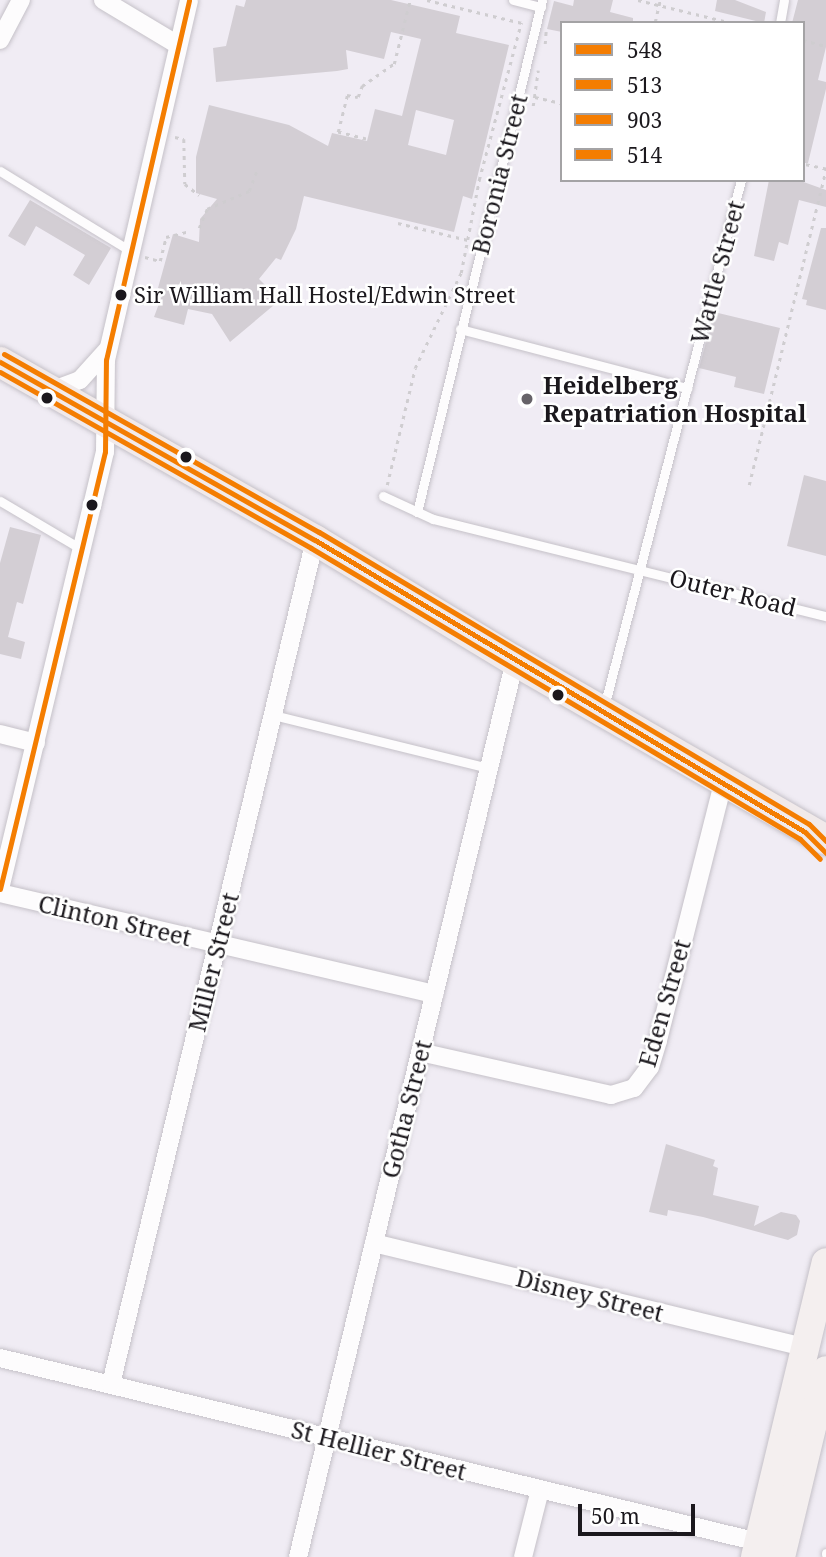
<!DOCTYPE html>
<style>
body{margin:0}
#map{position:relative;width:826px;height:1557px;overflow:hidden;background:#f0ecf4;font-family:"Noto Serif",serif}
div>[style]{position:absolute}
.building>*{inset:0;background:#d3ced4}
.path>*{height:2.5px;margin-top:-1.25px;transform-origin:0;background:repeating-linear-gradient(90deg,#cfcdd0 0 3.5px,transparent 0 8.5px)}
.roads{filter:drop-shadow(0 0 2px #c5c1c8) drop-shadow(0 0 2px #c5c1c8)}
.service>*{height:9px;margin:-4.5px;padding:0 4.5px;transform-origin:4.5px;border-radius:4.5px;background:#fdfcfd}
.minor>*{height:18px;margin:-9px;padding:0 9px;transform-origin:9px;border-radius:9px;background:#fdfcfd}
.primary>*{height:28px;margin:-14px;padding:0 14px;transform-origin:14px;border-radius:14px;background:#f4efef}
.trunk>*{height:30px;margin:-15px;padding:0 15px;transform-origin:15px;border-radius:15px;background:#f1eaea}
.bus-1>*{height:5px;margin:-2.5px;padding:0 2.5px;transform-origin:2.5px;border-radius:2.5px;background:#f47d01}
.bus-2>*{height:5px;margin:-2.5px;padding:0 2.5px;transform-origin:2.5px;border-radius:2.5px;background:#f47d01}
.bus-3>*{height:5px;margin:-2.5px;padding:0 2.5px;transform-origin:2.5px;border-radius:2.5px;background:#f47d01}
.bus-4>*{height:5px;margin:-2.5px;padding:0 2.5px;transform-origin:2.5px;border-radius:2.5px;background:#f47d01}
.dots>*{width:19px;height:19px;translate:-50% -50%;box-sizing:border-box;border:4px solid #fff;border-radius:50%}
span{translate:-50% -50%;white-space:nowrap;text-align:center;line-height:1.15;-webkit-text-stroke:5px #fff;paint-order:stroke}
.bus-label{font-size:22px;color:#1b181d}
.left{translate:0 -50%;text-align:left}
.street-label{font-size:24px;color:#1b181d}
.poi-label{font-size:24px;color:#1b181d;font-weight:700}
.legend{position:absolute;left:560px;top:21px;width:245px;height:161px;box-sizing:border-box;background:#fff;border:2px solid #a4a3a5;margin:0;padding:9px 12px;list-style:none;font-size:21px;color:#1b181d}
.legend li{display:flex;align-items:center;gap:14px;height:35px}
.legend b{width:35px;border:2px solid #a4a3a5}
.scale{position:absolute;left:578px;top:1504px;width:117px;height:32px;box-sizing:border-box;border:4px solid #1b181d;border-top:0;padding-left:9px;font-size:21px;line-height:24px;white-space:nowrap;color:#1b181d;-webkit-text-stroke:5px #fff;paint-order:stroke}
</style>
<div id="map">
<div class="building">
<i style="clip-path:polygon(evenodd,246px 0,391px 0,460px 16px,456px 33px,509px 45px,472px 199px,463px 196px,454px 232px,304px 196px,296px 229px,281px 260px,276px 258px,259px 279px,280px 300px,230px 342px,212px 314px,188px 309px,184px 325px,154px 317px,164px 290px,158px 288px,173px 234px,199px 242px,200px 219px,217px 199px,196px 193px,196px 157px,209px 105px,289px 125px,328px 146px,332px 133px,367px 141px,375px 109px,402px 116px,421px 39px,391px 32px,384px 59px,346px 50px,348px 69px,337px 71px,216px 82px,213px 48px,226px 46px,236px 5px,244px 7px,246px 0,416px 110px,454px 120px,446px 155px,408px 145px,416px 110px)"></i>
<i style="clip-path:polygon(574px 0,613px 0,610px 12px,633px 18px,633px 23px,562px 23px,562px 32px,547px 29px,554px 1px,573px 6px)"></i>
<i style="clip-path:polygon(717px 0,735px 0,766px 12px,764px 23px,715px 11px)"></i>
<i style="clip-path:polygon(798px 0,826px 0,826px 47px,818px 80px,826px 82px,826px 89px,808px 163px,803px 163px,803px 23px,792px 23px)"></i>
<i style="clip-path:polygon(769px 180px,798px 180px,826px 190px,826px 207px,799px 200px,788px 245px,779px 242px,774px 261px,754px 256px)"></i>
<i style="clip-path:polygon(30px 200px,111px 248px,89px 285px,73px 275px,85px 255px,36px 226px,25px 246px,8px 236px)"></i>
<i style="clip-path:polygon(821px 228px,826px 228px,826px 310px,806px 305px,807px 300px,802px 299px)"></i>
<i style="clip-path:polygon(714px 312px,780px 328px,764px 394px,734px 387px,736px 377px,699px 368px)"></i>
<i style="clip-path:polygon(804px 475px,826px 481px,826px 556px,787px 546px)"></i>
<i style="clip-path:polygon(10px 527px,41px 535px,23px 604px,17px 602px,8px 637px,25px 642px,21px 659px,0 654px,0 563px)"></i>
<i style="clip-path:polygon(666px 1144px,715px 1160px,713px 1166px,718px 1168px,713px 1195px,759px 1206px,754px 1226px,781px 1212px,796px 1215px,800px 1221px,797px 1235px,788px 1240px,703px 1217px,668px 1210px,667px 1216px,649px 1212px)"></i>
</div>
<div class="path">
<i style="left:427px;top:0;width:98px;rotate:13.6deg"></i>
<i style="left:638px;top:0;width:97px;rotate:13.7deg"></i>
<i style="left:655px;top:22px;width:23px;rotate:-77deg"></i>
<i style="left:803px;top:40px;width:24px;rotate:15deg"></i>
<i style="left:545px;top:44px;width:15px;rotate:-86deg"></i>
<i style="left:535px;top:97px;width:28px;rotate:13deg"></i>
<i style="left:533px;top:106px;width:36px;rotate:-82deg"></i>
<i style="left:175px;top:137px;width:9px;rotate:13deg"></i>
<i style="left:184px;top:139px;width:45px;rotate:88.7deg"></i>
<i style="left:185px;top:184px;width:18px;rotate:38deg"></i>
<i style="left:366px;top:139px;width:29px;rotate:-166deg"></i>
<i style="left:338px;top:132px;width:38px;rotate:-76deg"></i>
<i style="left:347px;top:95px;width:11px;rotate:10deg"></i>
<i style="left:358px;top:97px;width:12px;rotate:-70deg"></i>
<i style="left:362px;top:86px;width:39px;rotate:-35deg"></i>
<i style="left:394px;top:64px;width:66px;rotate:-76deg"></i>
<i style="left:398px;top:223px;width:72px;rotate:13.7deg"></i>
<i style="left:199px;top:228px;width:21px;rotate:-67deg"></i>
<i style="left:207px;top:209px;width:46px;rotate:-23.2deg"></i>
<i style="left:249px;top:191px;width:22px;rotate:-69deg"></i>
<i style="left:145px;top:257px;width:16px;rotate:15deg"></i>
<i style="left:160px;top:261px;width:25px;rotate:-76deg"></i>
<i style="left:166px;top:237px;width:21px;rotate:-14deg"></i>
<i style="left:387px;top:485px;width:120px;rotate:-76.5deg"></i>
<i style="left:415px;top:368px;width:106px;rotate:-64.2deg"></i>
<i style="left:461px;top:273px;width:95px;rotate:-79deg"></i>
<i style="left:479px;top:180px;width:163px;rotate:-75deg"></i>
<i style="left:749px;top:485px;width:325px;rotate:-76.3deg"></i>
<i style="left:826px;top:169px;width:24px;rotate:-168deg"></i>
</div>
<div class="roads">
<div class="service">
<i style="left:513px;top:0;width:29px;rotate:14deg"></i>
<i style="left:780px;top:23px;width:23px;rotate:-80deg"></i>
<i style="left:0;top:171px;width:151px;rotate:31.5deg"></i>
<i style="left:460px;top:329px;width:235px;rotate:14.6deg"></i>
<i style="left:383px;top:496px;width:55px;rotate:24.7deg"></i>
<i style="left:433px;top:519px;width:405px;rotate:13.9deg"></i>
<i style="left:0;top:501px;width:96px;rotate:30.6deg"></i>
<i style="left:417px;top:512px;width:527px;rotate:-76.28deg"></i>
<i style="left:604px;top:707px;width:545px;rotate:-75.43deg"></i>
<i style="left:273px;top:715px;width:222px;rotate:13.8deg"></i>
<i style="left:826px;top:1554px;width:1px;rotate:-90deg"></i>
</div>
<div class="minor">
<i style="left:103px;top:0;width:87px;rotate:31deg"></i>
<i style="left:0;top:40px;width:45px;rotate:-62.3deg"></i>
<i style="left:47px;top:387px;width:12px;rotate:5deg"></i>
<i style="left:59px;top:388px;width:22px;rotate:-21deg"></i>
<i style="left:80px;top:380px;width:42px;rotate:-47.9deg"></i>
<i style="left:0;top:734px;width:37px;rotate:14deg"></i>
<i style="left:0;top:889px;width:449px;rotate:-76.5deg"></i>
<i style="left:105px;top:452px;width:92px;rotate:-89.4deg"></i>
<i style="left:106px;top:360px;width:369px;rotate:-77deg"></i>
<i style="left:0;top:893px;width:446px;rotate:13.1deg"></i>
<i style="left:420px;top:1052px;width:196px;rotate:12.7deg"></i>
<i style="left:611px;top:1095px;width:24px;rotate:-17deg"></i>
<i style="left:634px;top:1088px;width:26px;rotate:-53deg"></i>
<i style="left:650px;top:1067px;width:28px;rotate:-73deg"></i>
<i style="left:658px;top:1040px;width:265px;rotate:-75.8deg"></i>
<i style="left:374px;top:1243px;width:446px;rotate:13.6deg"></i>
<i style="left:0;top:1358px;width:780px;rotate:13.64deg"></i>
<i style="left:111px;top:1384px;width:868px;rotate:-76.41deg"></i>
<i style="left:298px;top:1557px;width:922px;rotate:-76.39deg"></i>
<i style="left:523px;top:1557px;width:69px;rotate:-75.8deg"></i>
</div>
<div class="primary">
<i style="left:755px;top:1557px;width:303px;rotate:-76.5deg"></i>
<i style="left:781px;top:1557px;width:192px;rotate:-76.5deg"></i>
</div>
<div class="trunk">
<i style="left:0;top:362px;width:362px;rotate:29.5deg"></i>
<i style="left:315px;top:540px;width:234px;rotate:31.2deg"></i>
<i style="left:515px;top:661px;width:359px;rotate:29.9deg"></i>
</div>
</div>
<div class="bus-1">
<i style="left:0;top:889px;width:449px;rotate:-76.5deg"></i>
<i style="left:105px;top:452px;width:92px;rotate:-89.4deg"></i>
<i style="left:106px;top:360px;width:369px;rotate:-77deg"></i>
</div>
<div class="bus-2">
<i style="left:0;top:362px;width:362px;rotate:29.5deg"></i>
<i style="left:315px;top:540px;width:570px;rotate:30.79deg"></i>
<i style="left:805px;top:832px;width:30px;rotate:45deg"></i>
</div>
<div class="bus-3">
<i style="left:0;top:372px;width:357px;rotate:29.5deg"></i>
<i style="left:311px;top:548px;width:569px;rotate:30.76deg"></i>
<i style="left:800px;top:839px;width:28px;rotate:45deg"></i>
</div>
<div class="bus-4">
<i style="left:4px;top:354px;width:362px;rotate:29.5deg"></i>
<i style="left:319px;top:532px;width:570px;rotate:30.79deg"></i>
<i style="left:809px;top:824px;width:24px;rotate:45deg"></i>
</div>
<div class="dots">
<i style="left:121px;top:295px;background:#1b181d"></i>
<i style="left:47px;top:398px;background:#1b181d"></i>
<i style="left:527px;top:399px;background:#666268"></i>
<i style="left:186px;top:457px;background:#1b181d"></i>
<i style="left:92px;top:505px;background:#1b181d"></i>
<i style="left:558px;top:695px;background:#1b181d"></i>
</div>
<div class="bus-label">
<span class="left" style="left:134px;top:295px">Sir William Hall Hostel/Edwin Street</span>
</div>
<div class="street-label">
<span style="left:499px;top:174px;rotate:-76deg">Boronia Street</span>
<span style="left:717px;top:272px;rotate:-75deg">Wattle Street</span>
<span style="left:733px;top:592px;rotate:14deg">Outer Road</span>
<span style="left:115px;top:920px;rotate:13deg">Clinton Street</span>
<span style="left:213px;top:962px;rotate:-76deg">Miller Street</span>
<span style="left:664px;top:1003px;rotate:-74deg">Eden Street</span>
<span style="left:406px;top:1109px;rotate:-76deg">Gotha Street</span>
<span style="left:590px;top:1295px;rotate:14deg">Disney Street</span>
<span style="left:379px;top:1450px;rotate:14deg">St Hellier Street</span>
</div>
<div class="poi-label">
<span class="left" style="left:543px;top:399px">Heidelberg<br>Repatriation Hospital</span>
</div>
<ul class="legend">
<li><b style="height:9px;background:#f47d01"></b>548</li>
<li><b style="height:9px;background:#f47d01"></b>513</li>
<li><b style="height:9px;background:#f47d01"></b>903</li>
<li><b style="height:9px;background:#f47d01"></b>514</li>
</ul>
<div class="scale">50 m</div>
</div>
